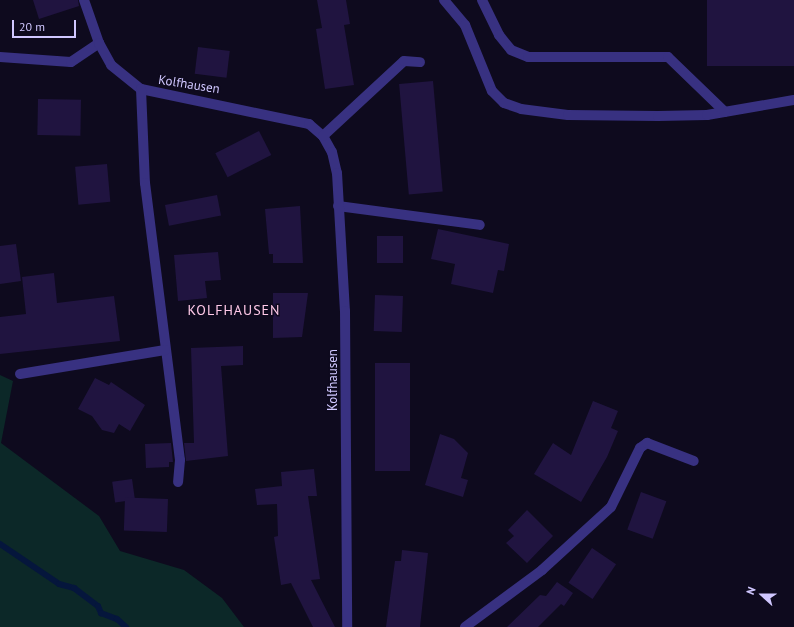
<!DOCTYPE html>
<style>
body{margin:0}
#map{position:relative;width:794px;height:627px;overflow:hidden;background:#0e0a1e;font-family:"PT Sans",sans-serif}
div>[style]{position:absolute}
.green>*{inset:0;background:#0c2828}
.stream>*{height:6px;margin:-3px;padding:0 3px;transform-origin:3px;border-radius:3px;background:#05163c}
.building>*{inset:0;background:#201440;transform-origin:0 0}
.lane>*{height:10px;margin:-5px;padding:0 5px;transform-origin:5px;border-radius:5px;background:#383181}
.street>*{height:10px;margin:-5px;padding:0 5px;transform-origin:5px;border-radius:5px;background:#383181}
span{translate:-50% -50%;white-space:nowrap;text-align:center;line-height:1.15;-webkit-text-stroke:3px #0e0a1e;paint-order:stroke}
.street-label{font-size:13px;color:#d0c7ff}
.neighbourhood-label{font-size:14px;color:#ffc9e8;letter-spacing:1px}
.north{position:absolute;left:742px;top:575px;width:40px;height:40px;-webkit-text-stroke:3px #0e0a1e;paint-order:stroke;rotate:291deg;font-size:11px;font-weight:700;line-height:16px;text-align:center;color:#d0c7ff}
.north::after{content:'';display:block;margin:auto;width:14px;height:18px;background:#d0c7ff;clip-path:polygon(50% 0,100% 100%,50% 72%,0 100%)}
.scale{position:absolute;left:12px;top:20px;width:64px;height:18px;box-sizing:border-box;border:2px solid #d0c7ff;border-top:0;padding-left:5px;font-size:12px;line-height:14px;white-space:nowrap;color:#d0c7ff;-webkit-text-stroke:3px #0e0a1e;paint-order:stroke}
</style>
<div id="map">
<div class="green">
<i style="clip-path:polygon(0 375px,13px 381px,1px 443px,99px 516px,120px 551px,184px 570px,222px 598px,244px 627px,0 627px)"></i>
</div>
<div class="stream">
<i style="left:0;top:544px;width:71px;rotate:34.1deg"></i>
<i style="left:59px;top:584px;width:16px;rotate:15deg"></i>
<i style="left:74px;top:588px;width:30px;rotate:37deg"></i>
<i style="left:98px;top:606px;width:8px;rotate:67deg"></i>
<i style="left:101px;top:613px;width:17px;rotate:21deg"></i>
<i style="left:117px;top:619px;width:12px;rotate:42deg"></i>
</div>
<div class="building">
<i style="clip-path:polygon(33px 0,78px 0,79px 6px,39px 19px)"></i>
<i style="clip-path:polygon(317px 0,346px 0,350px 24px,344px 25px,354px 85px,325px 89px,316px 29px,322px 28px)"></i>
<i style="left:707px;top:0;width:87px;height:66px"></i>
<i style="left:198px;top:47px;width:32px;height:27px;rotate:7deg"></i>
<i style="left:433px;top:81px;width:111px;height:34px;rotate:85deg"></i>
<i style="left:38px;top:99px;width:43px;height:36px;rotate:1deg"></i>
<i style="left:259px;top:131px;width:27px;height:49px;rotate:63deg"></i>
<i style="left:107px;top:164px;width:38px;height:32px;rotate:85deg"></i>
<i style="left:217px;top:195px;width:21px;height:53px;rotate:79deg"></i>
<i style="clip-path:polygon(300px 206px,303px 263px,273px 263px,273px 254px,269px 254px,265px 209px)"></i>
<i style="clip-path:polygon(438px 229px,509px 244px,504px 271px,498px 270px,493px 293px,451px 284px,455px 264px,431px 259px)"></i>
<i style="left:377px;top:236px;width:26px;height:27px"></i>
<i style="clip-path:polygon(16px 244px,21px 281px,0 284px,0 246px)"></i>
<i style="clip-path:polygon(218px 252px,221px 280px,205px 281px,207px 298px,178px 301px,174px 255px)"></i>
<i style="clip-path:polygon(54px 273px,57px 303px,114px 296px,120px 341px,0 354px,0 317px,26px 314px,22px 277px)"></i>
<i style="clip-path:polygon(273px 293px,308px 293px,302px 337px,273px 338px)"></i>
<i style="left:375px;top:295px;width:28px;height:36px;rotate:2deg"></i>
<i style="clip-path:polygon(243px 346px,243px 365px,221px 366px,228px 456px,186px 461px,184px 443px,194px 443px,191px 348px)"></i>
<i style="left:375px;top:363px;width:35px;height:108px"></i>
<i style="clip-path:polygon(95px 378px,109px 385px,111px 382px,145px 405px,130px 431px,119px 424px,114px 433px,102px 430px,92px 416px,78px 409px)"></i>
<i style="clip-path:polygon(593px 401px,618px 411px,611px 428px,618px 431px,607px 457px,581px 502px,534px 474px,553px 443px,571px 455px)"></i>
<i style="clip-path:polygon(440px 434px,454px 439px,468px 453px,461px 478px,468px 480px,463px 497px,425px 485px)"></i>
<i style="clip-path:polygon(171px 443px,173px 462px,169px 462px,169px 467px,146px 468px,145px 444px)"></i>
<i style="clip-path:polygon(314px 469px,317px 496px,308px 496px,320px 579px,311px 580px,335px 627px,313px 627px,291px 583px,281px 585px,274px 537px,278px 536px,277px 504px,257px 505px,255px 489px,282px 486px,281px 472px)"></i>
<i style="left:132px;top:479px;width:21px;height:20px;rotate:82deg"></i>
<i style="left:641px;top:492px;width:27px;height:40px;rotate:20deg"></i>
<i style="left:168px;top:499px;width:33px;height:43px;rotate:92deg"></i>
<i style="clip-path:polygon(527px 510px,553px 536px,527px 563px,506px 543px,514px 536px,508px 530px)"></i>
<i style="left:592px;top:548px;width:29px;height:42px;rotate:34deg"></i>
<i style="clip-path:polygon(402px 550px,428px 553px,420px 627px,386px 627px,395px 561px,401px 561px)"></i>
<i style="clip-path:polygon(557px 582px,573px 593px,564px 606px,561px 604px,538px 627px,507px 627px,540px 595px,546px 596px)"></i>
</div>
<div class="lane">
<i style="left:444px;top:0;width:33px;rotate:50deg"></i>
<i style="left:465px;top:25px;width:71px;rotate:67.8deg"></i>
<i style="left:492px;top:91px;width:17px;rotate:45deg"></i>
<i style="left:504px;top:103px;width:18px;rotate:19deg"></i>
<i style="left:521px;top:109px;width:47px;rotate:7.3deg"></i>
<i style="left:568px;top:115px;width:90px;rotate:0.6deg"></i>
<i style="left:658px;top:116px;width:49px;rotate:-1.2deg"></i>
<i style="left:707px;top:115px;width:88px;rotate:-9.8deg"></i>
<i style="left:482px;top:0;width:39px;rotate:64deg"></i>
<i style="left:499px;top:35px;width:19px;rotate:51deg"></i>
<i style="left:511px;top:50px;width:18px;rotate:22deg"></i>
<i style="left:528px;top:57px;width:140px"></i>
<i style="left:668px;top:57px;width:79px;rotate:44deg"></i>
<i style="left:0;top:57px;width:71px;rotate:4deg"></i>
<i style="left:71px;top:62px;width:34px;rotate:-34deg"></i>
<i style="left:338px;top:206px;width:143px;rotate:7.6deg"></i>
</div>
<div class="street">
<i style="left:84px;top:0;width:46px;rotate:70.8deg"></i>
<i style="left:99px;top:43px;width:25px;rotate:61deg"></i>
<i style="left:111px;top:65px;width:38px;rotate:39deg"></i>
<i style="left:141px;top:89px;width:172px;rotate:11.8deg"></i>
<i style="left:309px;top:124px;width:18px;rotate:41deg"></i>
<i style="left:323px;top:136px;width:18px;rotate:61deg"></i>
<i style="left:332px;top:152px;width:22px;rotate:77deg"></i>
<i style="left:337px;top:173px;width:138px;rotate:86.7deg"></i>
<i style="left:345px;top:311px;width:316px;rotate:89.6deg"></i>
<i style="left:141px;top:89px;width:94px;rotate:87.6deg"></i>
<i style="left:145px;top:183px;width:279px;rotate:82.8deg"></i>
<i style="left:180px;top:460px;width:22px;rotate:95deg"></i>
<i style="left:323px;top:136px;width:110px;rotate:-42.8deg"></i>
<i style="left:404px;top:61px;width:16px;rotate:4deg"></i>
<i style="left:20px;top:374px;width:147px;rotate:-9.4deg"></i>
<i style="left:465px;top:627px;width:96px;rotate:-36.5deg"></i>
<i style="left:542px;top:570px;width:93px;rotate:-42.4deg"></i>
<i style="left:611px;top:507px;width:66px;rotate:-63.8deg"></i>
<i style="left:640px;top:448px;width:9px;rotate:-36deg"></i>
<i style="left:647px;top:443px;width:50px;rotate:21deg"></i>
</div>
<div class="street-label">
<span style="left:189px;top:85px;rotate:9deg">Kolfhausen</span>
<span style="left:333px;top:380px;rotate:-90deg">Kolfhausen</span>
</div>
<div class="neighbourhood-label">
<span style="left:234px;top:310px">KOLFHAUSEN</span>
</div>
<div class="north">N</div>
<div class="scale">20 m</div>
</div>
